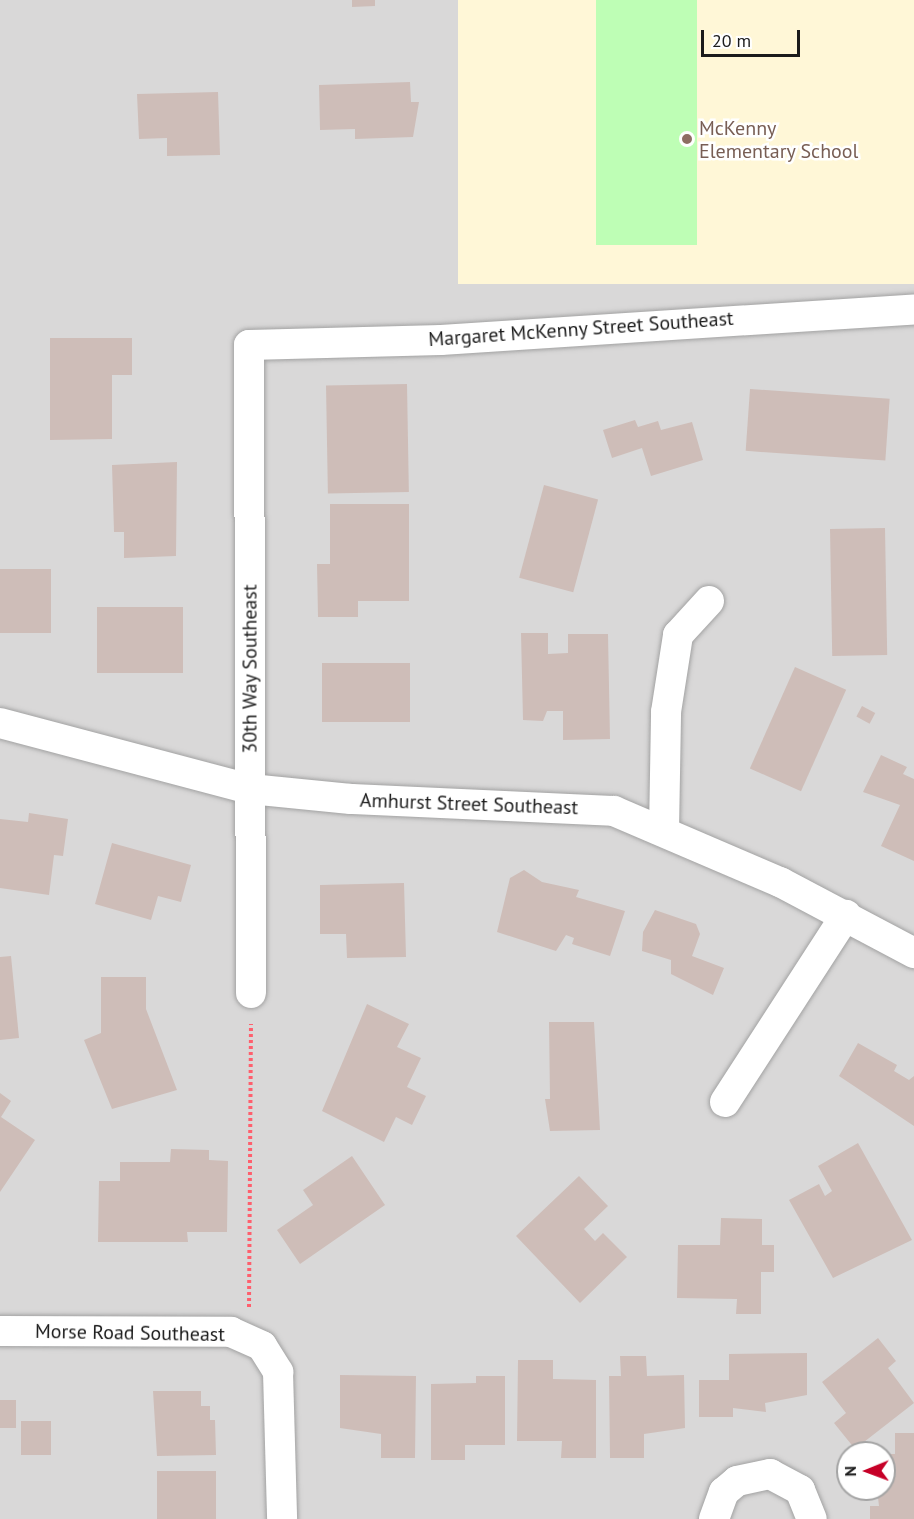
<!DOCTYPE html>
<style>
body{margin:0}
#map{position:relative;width:914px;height:1519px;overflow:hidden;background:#eee6df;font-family:"PT Sans",sans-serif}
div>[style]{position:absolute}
.residential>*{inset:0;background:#d9d8d8}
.education>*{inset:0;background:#fff7d7;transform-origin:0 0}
.park>*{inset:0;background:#befeb5;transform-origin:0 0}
.building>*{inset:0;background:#cebdb8;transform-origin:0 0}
.path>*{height:4px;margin-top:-2px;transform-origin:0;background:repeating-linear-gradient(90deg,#ff5f6d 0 3px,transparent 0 6px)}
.roads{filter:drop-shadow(0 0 2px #a2a2a2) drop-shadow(0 0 2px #a2a2a2)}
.street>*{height:30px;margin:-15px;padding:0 15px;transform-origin:15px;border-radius:15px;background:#fff}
.dots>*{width:16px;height:16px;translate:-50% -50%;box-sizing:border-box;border:3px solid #fff;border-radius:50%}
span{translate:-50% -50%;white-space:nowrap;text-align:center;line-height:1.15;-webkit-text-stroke:5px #fff;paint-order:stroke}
.education-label{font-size:20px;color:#785e54}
.left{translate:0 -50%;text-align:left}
.street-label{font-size:20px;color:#1b1b1b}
.north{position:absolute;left:836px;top:1441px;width:60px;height:60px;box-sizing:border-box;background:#fff;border:2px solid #a4a4a4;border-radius:50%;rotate:269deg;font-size:16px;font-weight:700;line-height:24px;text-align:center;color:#1b1b1b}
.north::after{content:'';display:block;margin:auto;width:21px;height:27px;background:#c60027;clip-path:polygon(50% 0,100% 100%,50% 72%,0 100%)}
.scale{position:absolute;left:701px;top:30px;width:99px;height:27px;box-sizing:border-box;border:3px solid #1b1b1b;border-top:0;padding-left:8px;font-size:18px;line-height:21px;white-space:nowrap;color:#1b1b1b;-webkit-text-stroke:4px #fff;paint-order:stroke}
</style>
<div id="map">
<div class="residential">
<i style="clip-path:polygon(evenodd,0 0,458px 0,461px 284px,914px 279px,914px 1519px,0 1519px,0 0,848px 1453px,884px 1453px,884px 1489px,848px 1489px,848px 1453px)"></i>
</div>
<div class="education">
<i style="left:458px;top:0;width:456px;height:284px"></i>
</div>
<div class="park">
<i style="left:596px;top:0;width:101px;height:245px"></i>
</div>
<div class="building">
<i style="clip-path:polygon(352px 0,375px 0,375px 6px,352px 7px)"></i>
<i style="clip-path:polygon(410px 82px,411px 102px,419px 102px,413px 137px,355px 139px,355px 129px,320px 130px,319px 85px)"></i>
<i style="clip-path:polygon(218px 92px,220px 155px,167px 156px,167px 138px,139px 139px,137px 94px)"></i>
<i style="clip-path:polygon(50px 338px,132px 338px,132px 375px,112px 375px,112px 439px,50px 440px)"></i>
<i style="left:407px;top:384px;width:108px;height:81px;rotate:89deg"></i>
<i style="left:750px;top:389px;width:140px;height:62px;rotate:4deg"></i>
<i style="clip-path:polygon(635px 420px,638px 427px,658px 421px,661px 430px,692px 422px,703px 460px,651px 476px,642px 448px,612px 458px,603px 430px)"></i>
<i style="clip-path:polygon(177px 462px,176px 556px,124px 558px,124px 532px,114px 532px,112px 465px)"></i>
<i style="left:544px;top:485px;width:56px;height:96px;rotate:15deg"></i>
<i style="clip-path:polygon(330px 504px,409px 504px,409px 601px,358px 601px,358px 617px,318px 617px,317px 564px,330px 564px)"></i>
<i style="left:885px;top:528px;width:127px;height:55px;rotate:89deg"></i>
<i style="left:51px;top:569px;width:64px;height:51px;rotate:90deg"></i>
<i style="left:183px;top:607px;width:66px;height:86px;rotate:90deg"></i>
<i style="clip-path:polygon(521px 633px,548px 633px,548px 654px,568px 653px,568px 634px,608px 634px,610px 739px,563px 740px,563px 711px,547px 711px,543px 721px,523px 720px)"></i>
<i style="left:322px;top:663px;width:88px;height:59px"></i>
<i style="left:795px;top:667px;width:56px;height:111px;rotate:24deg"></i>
<i style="left:862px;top:706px;width:15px;height:12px;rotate:28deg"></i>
<i style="clip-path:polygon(881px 755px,907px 767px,903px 774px,914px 779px,914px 861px,881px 846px,900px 805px,863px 792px)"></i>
<i style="clip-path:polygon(29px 813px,68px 819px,63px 856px,54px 855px,49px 895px,0 888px,0 819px,28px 822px)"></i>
<i style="clip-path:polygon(112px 843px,191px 865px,181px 902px,158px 896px,151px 920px,95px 904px)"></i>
<i style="clip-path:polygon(524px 870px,542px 882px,579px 890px,576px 897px,625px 911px,610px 956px,572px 944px,574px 938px,566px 935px,556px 951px,497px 932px,510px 878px)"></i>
<i style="clip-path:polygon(404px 883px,406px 957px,347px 958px,346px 934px,320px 934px,320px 885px)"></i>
<i style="clip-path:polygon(655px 910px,696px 924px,700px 934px,692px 956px,724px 968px,713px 995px,671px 974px,671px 960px,642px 951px,643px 932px)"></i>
<i style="clip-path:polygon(11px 956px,19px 1038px,0 1040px,0 957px)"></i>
<i style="clip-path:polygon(101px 977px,146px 977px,146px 1009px,177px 1090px,112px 1109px,84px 1040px,101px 1033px)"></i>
<i style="clip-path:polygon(367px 1004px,409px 1024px,397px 1047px,421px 1058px,407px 1087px,426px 1096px,412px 1125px,396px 1117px,384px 1142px,322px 1111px)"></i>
<i style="clip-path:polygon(549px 1022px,594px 1022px,600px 1130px,550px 1131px,545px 1099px,550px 1099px)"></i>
<i style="clip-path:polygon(858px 1043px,897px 1065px,894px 1071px,909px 1080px,914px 1076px,914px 1126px,839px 1076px)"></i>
<i style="clip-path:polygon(0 1093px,11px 1101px,1px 1117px,35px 1140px,0 1192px)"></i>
<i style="clip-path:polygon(858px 1143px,912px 1240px,833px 1278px,789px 1200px,819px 1184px,825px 1196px,832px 1191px,818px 1166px)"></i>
<i style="clip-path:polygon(171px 1149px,209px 1150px,209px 1160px,228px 1161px,227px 1232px,187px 1232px,188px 1242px,98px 1242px,99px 1181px,120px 1181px,120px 1162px,170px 1162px)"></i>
<i style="clip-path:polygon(352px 1156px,385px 1205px,300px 1264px,277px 1230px,313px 1205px,303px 1190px)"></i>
<i style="clip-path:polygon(579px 1176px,608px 1206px,584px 1229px,595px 1241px,603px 1233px,627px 1257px,580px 1303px,516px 1236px)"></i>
<i style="clip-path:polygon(721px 1218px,762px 1219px,762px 1245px,774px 1245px,774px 1272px,761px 1272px,761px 1314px,736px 1314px,737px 1299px,677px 1298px,678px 1245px,720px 1245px)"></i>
<i style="clip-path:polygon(878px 1338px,896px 1361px,888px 1368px,914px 1403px,855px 1449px,834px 1423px,846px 1413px,822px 1382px)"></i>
<i style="clip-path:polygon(807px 1353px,807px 1395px,765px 1403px,766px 1412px,733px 1408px,733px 1417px,699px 1417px,699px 1380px,729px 1380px,729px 1354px)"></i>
<i style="clip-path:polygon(620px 1356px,646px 1356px,647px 1376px,684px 1375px,685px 1428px,644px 1434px,644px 1458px,610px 1458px,609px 1376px,621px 1376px)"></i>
<i style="clip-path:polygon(518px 1360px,553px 1360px,553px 1379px,596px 1380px,596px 1458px,561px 1458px,562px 1441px,517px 1441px)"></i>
<i style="clip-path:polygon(340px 1375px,416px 1376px,415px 1458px,381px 1458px,381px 1434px,340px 1428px)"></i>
<i style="clip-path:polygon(476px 1376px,505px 1376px,505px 1445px,465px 1445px,465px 1460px,431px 1460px,431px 1384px,476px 1383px)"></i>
<i style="clip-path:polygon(153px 1391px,201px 1391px,201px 1406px,210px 1406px,210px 1420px,215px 1420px,216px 1455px,157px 1456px)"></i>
<i style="left:0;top:1400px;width:16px;height:28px"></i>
<i style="left:21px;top:1421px;width:30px;height:34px"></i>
<i style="clip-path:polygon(895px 1433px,914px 1433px,914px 1519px,870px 1519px,870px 1506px,879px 1506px,877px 1489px,884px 1489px,886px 1454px,895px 1454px)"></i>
<i style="left:157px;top:1471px;width:59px;height:48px"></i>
</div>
<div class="path">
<i style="left:249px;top:1307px;width:283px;rotate:-89.6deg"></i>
</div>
<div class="roads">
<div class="street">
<i style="left:0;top:723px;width:259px;rotate:14.8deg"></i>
<i style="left:250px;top:789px;width:101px;rotate:5.7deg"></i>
<i style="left:351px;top:799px;width:263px;rotate:2.6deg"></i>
<i style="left:614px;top:811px;width:181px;rotate:23.2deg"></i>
<i style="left:780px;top:882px;width:152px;rotate:27.9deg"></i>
<i style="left:664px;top:831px;width:119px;rotate:-89deg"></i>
<i style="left:666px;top:712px;width:78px;rotate:-81.1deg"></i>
<i style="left:678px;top:635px;width:46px;rotate:-47.6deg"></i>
<i style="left:251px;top:993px;width:648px;rotate:-90.18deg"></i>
<i style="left:249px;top:345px;width:192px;rotate:-1.5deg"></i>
<i style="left:441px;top:340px;width:474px;rotate:-3.7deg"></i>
<i style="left:725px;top:1102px;width:223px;rotate:-57.1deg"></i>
<i style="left:0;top:1331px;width:231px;rotate:0.2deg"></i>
<i style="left:231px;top:1332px;width:34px;rotate:24deg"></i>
<i style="left:262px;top:1346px;width:31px;rotate:58deg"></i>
<i style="left:278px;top:1372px;width:147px;rotate:88.4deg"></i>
<i style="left:714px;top:1519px;width:29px;rotate:-70deg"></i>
<i style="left:724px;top:1492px;width:17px;rotate:-40deg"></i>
<i style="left:737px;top:1481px;width:34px;rotate:-12deg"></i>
<i style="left:770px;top:1474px;width:34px;rotate:28deg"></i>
<i style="left:800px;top:1490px;width:31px;rotate:68deg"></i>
</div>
</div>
<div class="dots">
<i style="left:687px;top:139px;background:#8d6e63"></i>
</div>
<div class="education-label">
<span class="left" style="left:699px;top:140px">McKenny<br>Elementary School</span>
</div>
<div class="street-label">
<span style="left:581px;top:329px;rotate:-4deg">Margaret McKenny Street Southeast</span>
<span style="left:250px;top:669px;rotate:-90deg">30th Way Southeast</span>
<span style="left:469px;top:804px;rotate:2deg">Amhurst Street Southeast</span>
<span style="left:130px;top:1333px;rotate:1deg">Morse Road Southeast</span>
</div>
<div class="north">N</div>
<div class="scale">20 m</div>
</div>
